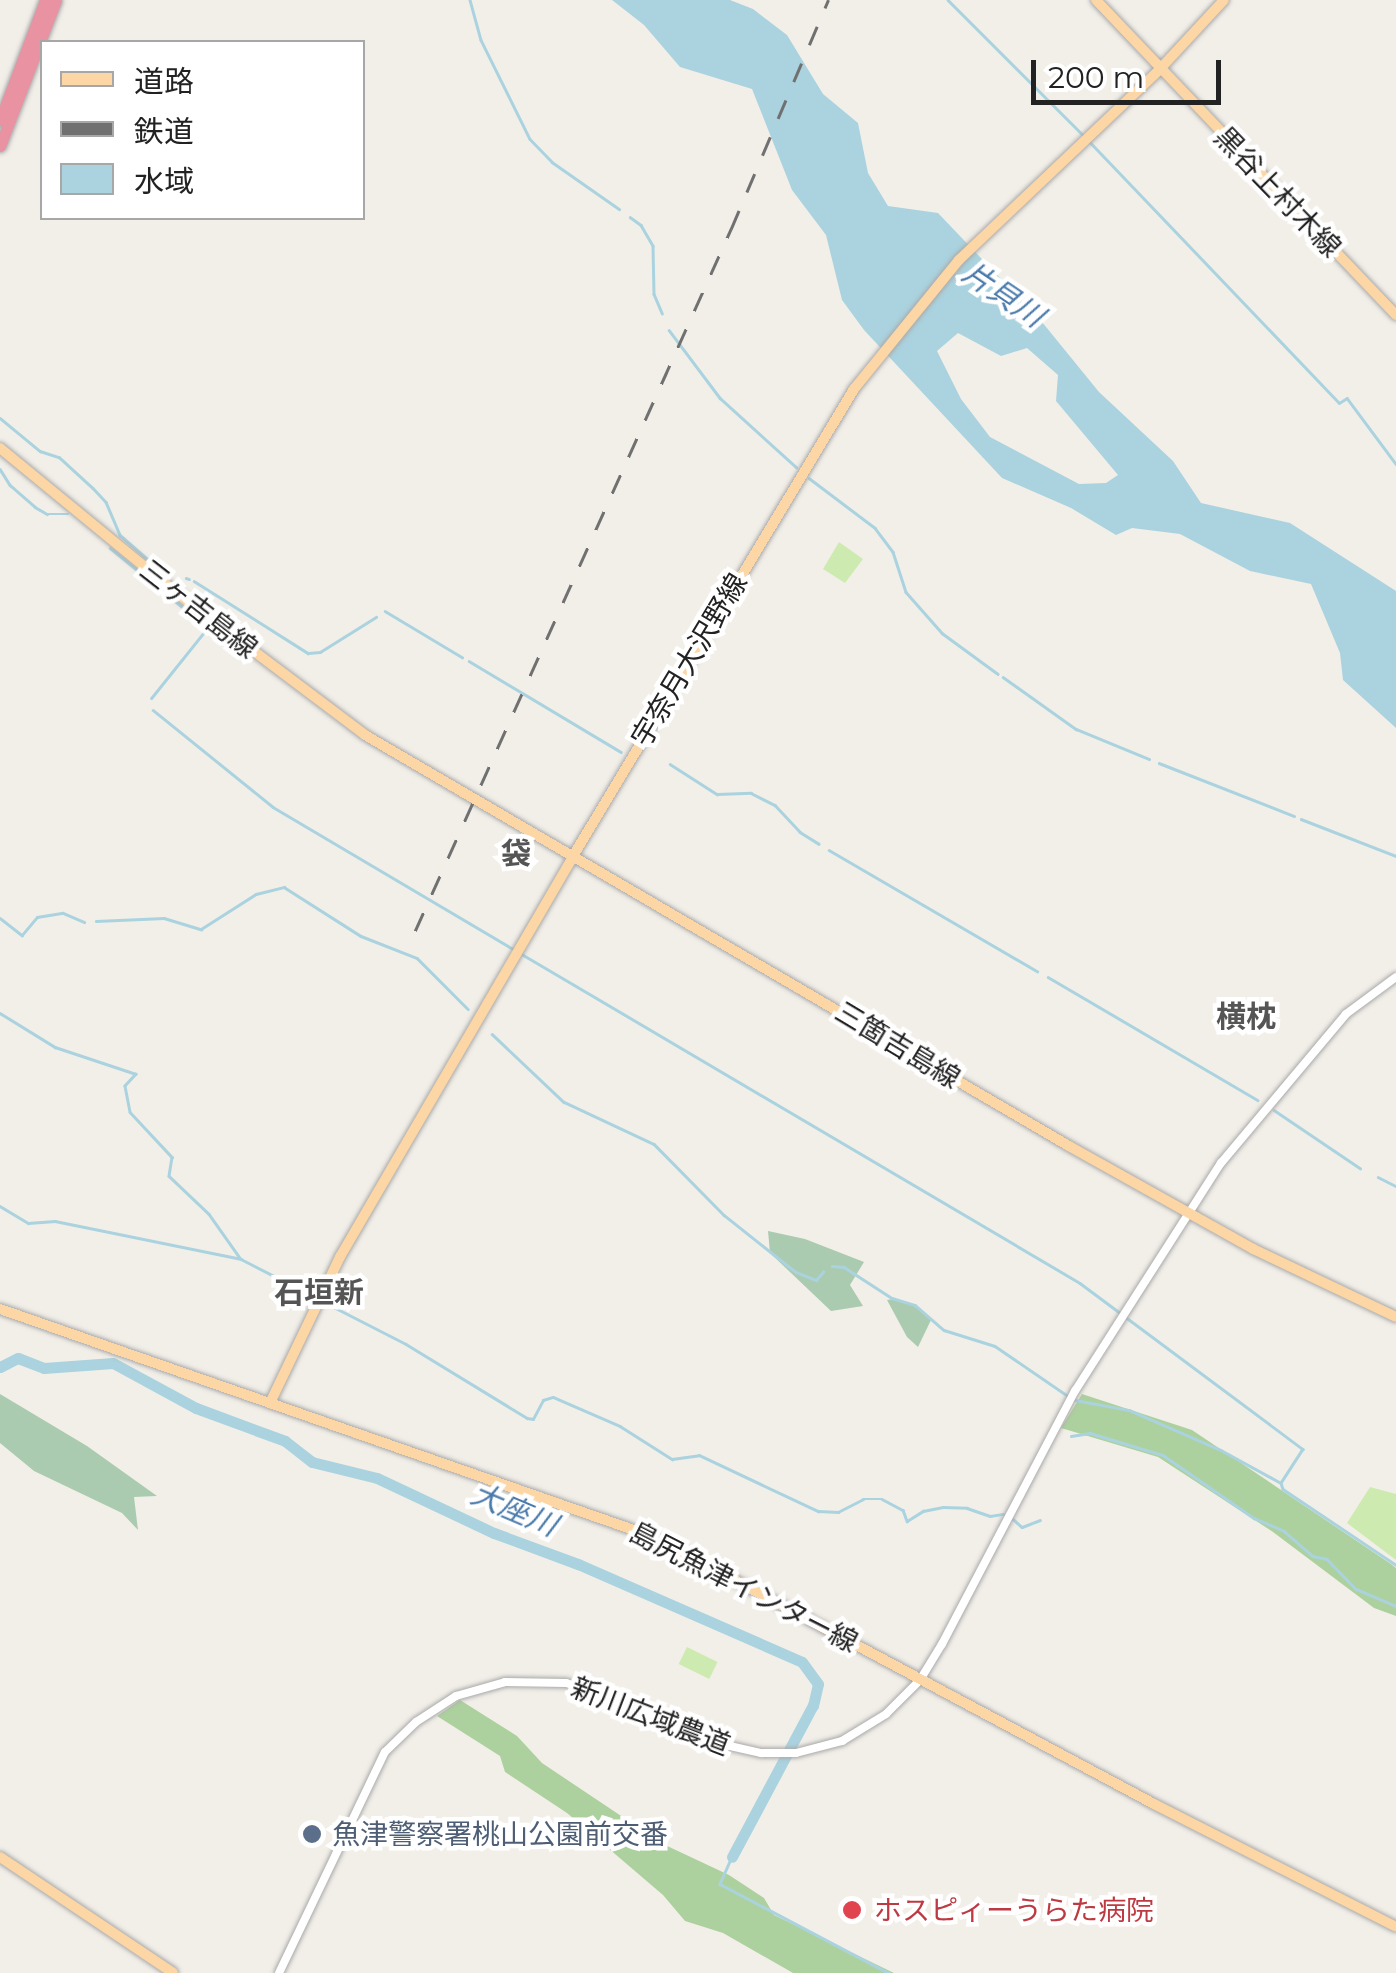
<!DOCTYPE html>
<meta charset="utf-8">
<style>
body{margin:0}
#map{position:relative;width:1396px;height:1973px;overflow:hidden;background:#f2efe9;font-family:Montserrat,"Noto Sans JP",sans-serif}
div>[style]{position:absolute}
.grass>*{inset:0;background:#cdebb0;transform-origin:0 0}
.forest>*{inset:0;background:#add19e}
.cemetery>*{inset:0;background:#aacbaf}
.water>*{inset:0;background:#aad3df}
.stream>*{height:2.5px;margin:-1.25px;padding:0 1.25px;transform-origin:1.25px;border-radius:1.25px;background:#aad3df}
.river>*{height:11px;margin:-5.5px;padding:0 5.5px;transform-origin:5.5px;border-radius:5.5px;background:#aad3df}
.roads{filter:drop-shadow(0 0 2px #a9a9a9) drop-shadow(0 0 2px #a9a9a9)}
.minor>*{height:8px;margin:-4px;padding:0 4px;transform-origin:4px;border-radius:4px;background:#fff}
.major>*{height:10px;margin:-5px;padding:0 5px;transform-origin:5px;border-radius:5px;background:#fcd6a4}
.highway>*{height:11px;margin:-5.5px;padding:0 5.5px;transform-origin:5.5px;border-radius:5.5px;background:#e892a2}
.rail>*{height:2.5px;margin-top:-1.25px;transform-origin:0;background:repeating-linear-gradient(90deg,#707070 0 20px,transparent 0 40px)}
.dots>*{width:28px;height:28px;translate:-50% -50%;box-sizing:border-box;border:5px solid #fff;border-radius:50%}
span{translate:-50% -50%;white-space:nowrap;text-align:center;line-height:1.15;-webkit-text-stroke:9px #fff;paint-order:stroke}
.street-label{font-size:28px;color:#222}
.service-label{font-size:28px;color:#4e5e75}
.left{translate:0 -50%;text-align:left}
.health-label{font-size:28px;color:#be3a42}
.water-label{font-size:30px;color:#4a7aab;font-style:italic}
.neighbourhood-label{font-size:30px;color:#555;font-weight:700}
.legend{position:absolute;left:40px;top:40px;width:325px;height:180px;box-sizing:border-box;background:#fff;border:2px solid #a7a7a7;margin:0;padding:12px 18px;list-style:none;font-size:30px;color:#222}
.legend li{display:flex;align-items:center;gap:20px;height:50px}
.legend b{width:50px;border:2px solid #a7a7a7}
.scale{position:absolute;left:1031px;top:60px;width:190px;height:45px;box-sizing:border-box;border:5px solid #222;border-top:0;padding-left:12px;font-size:30px;line-height:35px;white-space:nowrap;color:#222;-webkit-text-stroke:8px #fff;paint-order:stroke}
</style>
<div id="map">
<div class="grass">
<i style="clip-path:polygon(839px 542px,863px 559px,845px 583px,823px 569px)"></i>
<i style="clip-path:polygon(1370px 1487px,1396px 1494px,1396px 1560px,1347px 1523px)"></i>
<i style="left:687px;top:1647px;width:34px;height:19px;rotate:26deg"></i>
</div>
<div class="forest">
<i style="clip-path:polygon(1082px 1394px,1192px 1430px,1391px 1564px,1396px 1568px,1396px 1616px,1374px 1608px,1273px 1532px,1158px 1457px,1061px 1428px)"></i>
<i style="clip-path:polygon(460px 1700px,517px 1736px,542px 1763px,663px 1844px,729px 1875px,764px 1898px,774px 1915px,894px 1973px,793px 1973px,723px 1933px,685px 1921px,663px 1895px,567px 1813px,505px 1772px,500px 1756px,437px 1716px)"></i>
</div>
<div class="cemetery">
<i style="clip-path:polygon(768px 1231px,805px 1239px,864px 1262px,850px 1285px,863px 1306px,831px 1311px,770px 1253px)"></i>
<i style="clip-path:polygon(893px 1299px,913px 1305px,931px 1320px,918px 1347px,907px 1337px,887px 1300px)"></i>
<i style="clip-path:polygon(0 1394px,87px 1446px,157px 1496px,134px 1497px,138px 1530px,122px 1513px,34px 1471px,0 1443px)"></i>
</div>
<div class="water">
<i style="clip-path:polygon(evenodd,612px 0,730px 0,753px 9px,787px 35px,823px 94px,858px 123px,868px 173px,888px 206px,938px 213px,1042px 322px,1099px 392px,1173px 461px,1201px 503px,1290px 523px,1396px 591px,1396px 728px,1343px 680px,1340px 653px,1311px 584px,1250px 571px,1180px 534px,1132px 528px,1116px 535px,1071px 508px,1002px 478px,864px 330px,842px 300px,826px 235px,792px 190px,752px 89px,680px 67px,644px 25px,612px 0,958px 333px,1001px 356px,1027px 348px,1058px 375px,1056px 401px,1118px 475px,1106px 483px,1079px 484px,990px 437px,961px 399px,937px 351px,958px 333px)"></i>
</div>
<div class="stream">
<i style="left:470px;top:0;width:41px;rotate:74.6deg"></i>
<i style="left:481px;top:40px;width:110px;rotate:63.7deg"></i>
<i style="left:530px;top:139px;width:32px;rotate:46deg"></i>
<i style="left:552px;top:162px;width:82px;rotate:35deg"></i>
<i style="left:948px;top:0;width:192px;rotate:45deg"></i>
<i style="left:1089px;top:141px;width:362px;rotate:46.3deg"></i>
<i style="left:1339px;top:403px;width:9px;rotate:-32deg"></i>
<i style="left:1347px;top:398px;width:82px;rotate:53.4deg"></i>
<i style="left:630px;top:217px;width:14px;rotate:36deg"></i>
<i style="left:641px;top:225px;width:24px;rotate:60deg"></i>
<i style="left:653px;top:246px;width:48px;rotate:88.8deg"></i>
<i style="left:654px;top:294px;width:21px;rotate:67deg"></i>
<i style="left:669px;top:330px;width:85px;rotate:53.1deg"></i>
<i style="left:720px;top:398px;width:103px;rotate:42.2deg"></i>
<i style="left:0;top:418px;width:52px;rotate:39.5deg"></i>
<i style="left:40px;top:451px;width:20px;rotate:18deg"></i>
<i style="left:59px;top:457px;width:46px;rotate:42.4deg"></i>
<i style="left:93px;top:488px;width:19px;rotate:47deg"></i>
<i style="left:106px;top:502px;width:36px;rotate:67deg"></i>
<i style="left:120px;top:535px;width:49px;rotate:40.9deg"></i>
<i style="left:0;top:469px;width:19px;rotate:58deg"></i>
<i style="left:10px;top:485px;width:33px;rotate:41deg"></i>
<i style="left:35px;top:507px;width:14px;rotate:30deg"></i>
<i style="left:47px;top:514px;width:21px"></i>
<i style="left:809px;top:478px;width:83px;rotate:37.1deg"></i>
<i style="left:875px;top:528px;width:30px;rotate:53deg"></i>
<i style="left:893px;top:552px;width:42px;rotate:72deg"></i>
<i style="left:906px;top:592px;width:55px;rotate:48.7deg"></i>
<i style="left:942px;top:633px;width:69px;rotate:36.2deg"></i>
<i style="left:110px;top:548px;width:127px;rotate:39.2deg"></i>
<i style="left:208px;top:628px;width:90px;rotate:128.7deg"></i>
<i style="left:186px;top:578px;width:3px;rotate:18deg"></i>
<i style="left:194px;top:581px;width:135px;rotate:32.3deg"></i>
<i style="left:308px;top:653px;width:12px;rotate:-5deg"></i>
<i style="left:320px;top:652px;width:66px;rotate:-32deg"></i>
<i style="left:385px;top:611px;width:90px;rotate:30.9deg"></i>
<i style="left:469px;top:661px;width:177px;rotate:30.9deg"></i>
<i style="left:1003px;top:677px;width:90px;rotate:35.5deg"></i>
<i style="left:1076px;top:729px;width:79px;rotate:22.3deg"></i>
<i style="left:153px;top:710px;width:154px;rotate:38.9deg"></i>
<i style="left:273px;top:807px;width:279px;rotate:30.6deg"></i>
<i style="left:1159px;top:763px;width:145px;rotate:21.4deg"></i>
<i style="left:670px;top:764px;width:56px;rotate:32.6deg"></i>
<i style="left:717px;top:794px;width:34px;rotate:-2deg"></i>
<i style="left:751px;top:793px;width:27px;rotate:27deg"></i>
<i style="left:775px;top:805px;width:37px;rotate:47deg"></i>
<i style="left:800px;top:832px;width:22px;rotate:32deg"></i>
<i style="left:1301px;top:819px;width:102px;rotate:21.3deg"></i>
<i style="left:829px;top:850px;width:241px;rotate:30.2deg"></i>
<i style="left:0;top:918px;width:28px;rotate:38deg"></i>
<i style="left:22px;top:935px;width:23px;rotate:-50deg"></i>
<i style="left:37px;top:917px;width:26px;rotate:-9deg"></i>
<i style="left:63px;top:913px;width:23px;rotate:23deg"></i>
<i style="left:96px;top:921px;width:68px;rotate:-2.5deg"></i>
<i style="left:164px;top:918px;width:39px;rotate:17deg"></i>
<i style="left:201px;top:929px;width:65px;rotate:-32.5deg"></i>
<i style="left:256px;top:894px;width:29px;rotate:-14deg"></i>
<i style="left:284px;top:887px;width:91px;rotate:32.5deg"></i>
<i style="left:361px;top:936px;width:60px;rotate:21.4deg"></i>
<i style="left:417px;top:958px;width:72px;rotate:45deg"></i>
<i style="left:520px;top:953px;width:650px;rotate:30.51deg"></i>
<i style="left:1080px;top:1283px;width:278px;rotate:36.7deg"></i>
<i style="left:1303px;top:1449px;width:40px;rotate:122.9deg"></i>
<i style="left:1048px;top:977px;width:243px;rotate:30.4deg"></i>
<i style="left:0;top:1013px;width:65px;rotate:31.7deg"></i>
<i style="left:55px;top:1047px;width:85px;rotate:18.4deg"></i>
<i style="left:136px;top:1074px;width:16px;rotate:133deg"></i>
<i style="left:125px;top:1086px;width:26px;rotate:79deg"></i>
<i style="left:130px;top:1112px;width:62px;rotate:47deg"></i>
<i style="left:172px;top:1157px;width:19px;rotate:99deg"></i>
<i style="left:169px;top:1176px;width:55px;rotate:43.5deg"></i>
<i style="left:209px;top:1214px;width:54px;rotate:54.8deg"></i>
<i style="left:492px;top:1034px;width:99px;rotate:43.4deg"></i>
<i style="left:564px;top:1102px;width:99px;rotate:25deg"></i>
<i style="left:654px;top:1144px;width:100px;rotate:45.4deg"></i>
<i style="left:724px;top:1215px;width:92px;rotate:38.4deg"></i>
<i style="left:796px;top:1272px;width:22px;rotate:22deg"></i>
<i style="left:816px;top:1280px;width:11px;rotate:-49deg"></i>
<i style="left:1274px;top:1110px;width:104px;rotate:34deg"></i>
<i style="left:1378px;top:1177px;width:20px;rotate:27deg"></i>
<i style="left:0;top:1206px;width:33px;rotate:31deg"></i>
<i style="left:28px;top:1223px;width:27px;rotate:-4deg"></i>
<i style="left:55px;top:1221px;width:190px;rotate:11.5deg"></i>
<i style="left:241px;top:1259px;width:83px;rotate:27.2deg"></i>
<i style="left:832px;top:1266px;width:12px;rotate:5deg"></i>
<i style="left:844px;top:1267px;width:57px;rotate:32.9deg"></i>
<i style="left:892px;top:1298px;width:24px;rotate:17deg"></i>
<i style="left:915px;top:1305px;width:38px;rotate:41deg"></i>
<i style="left:944px;top:1330px;width:53px;rotate:17.4deg"></i>
<i style="left:995px;top:1346px;width:88px;rotate:34.4deg"></i>
<i style="left:322px;top:1301px;width:94px;rotate:27.1deg"></i>
<i style="left:406px;top:1344px;width:142px;rotate:31.4deg"></i>
<i style="left:527px;top:1418px;width:6px;rotate:9deg"></i>
<i style="left:533px;top:1419px;width:21px;rotate:-62deg"></i>
<i style="left:543px;top:1400px;width:10px;rotate:-17deg"></i>
<i style="left:553px;top:1397px;width:73px;rotate:23.4deg"></i>
<i style="left:620px;top:1426px;width:62px;rotate:32.4deg"></i>
<i style="left:672px;top:1459px;width:27px;rotate:-8deg"></i>
<i style="left:699px;top:1455px;width:132px;rotate:25.2deg"></i>
<i style="left:818px;top:1511px;width:20px;rotate:3deg"></i>
<i style="left:838px;top:1512px;width:28px;rotate:-27deg"></i>
<i style="left:863px;top:1499px;width:19px"></i>
<i style="left:882px;top:1499px;width:24px;rotate:28deg"></i>
<i style="left:903px;top:1510px;width:12px;rotate:70deg"></i>
<i style="left:907px;top:1521px;width:19px;rotate:-32deg"></i>
<i style="left:923px;top:1511px;width:20px;rotate:-11deg"></i>
<i style="left:943px;top:1507px;width:24px;rotate:2deg"></i>
<i style="left:967px;top:1508px;width:24px;rotate:19deg"></i>
<i style="left:990px;top:1516px;width:13px;rotate:-9deg"></i>
<i style="left:1075px;top:1400px;width:55px;rotate:10.5deg"></i>
<i style="left:1129px;top:1410px;width:100px;rotate:23.5deg"></i>
<i style="left:1221px;top:1450px;width:68px;rotate:28.8deg"></i>
<i style="left:1281px;top:1483px;width:6px;rotate:72deg"></i>
<i style="left:1283px;top:1489px;width:136px;rotate:33.9deg"></i>
<i style="left:1071px;top:1436px;width:19px;rotate:-9deg"></i>
<i style="left:1090px;top:1433px;width:76px;rotate:16.8deg"></i>
<i style="left:1163px;top:1455px;width:111px;rotate:34.7deg"></i>
<i style="left:1254px;top:1518px;width:33px;rotate:23deg"></i>
<i style="left:1284px;top:1531px;width:38px;rotate:41deg"></i>
<i style="left:1313px;top:1556px;width:14px;rotate:12deg"></i>
<i style="left:1327px;top:1559px;width:42px;rotate:46deg"></i>
<i style="left:1356px;top:1589px;width:43px;rotate:23deg"></i>
<i style="left:1013px;top:1519px;width:12px;rotate:42deg"></i>
<i style="left:1022px;top:1527px;width:19px;rotate:-21deg"></i>
<i style="left:732px;top:1857px;width:30px;rotate:114deg"></i>
<i style="left:720px;top:1884px;width:191px;rotate:27.8deg"></i>
</div>
<div class="river">
<i style="left:0;top:1367px;width:20px;rotate:-27deg"></i>
<i style="left:18px;top:1358px;width:28px;rotate:21deg"></i>
<i style="left:44px;top:1368px;width:69px;rotate:-4.1deg"></i>
<i style="left:113px;top:1363px;width:94px;rotate:28.5deg"></i>
<i style="left:196px;top:1408px;width:95px;rotate:20.3deg"></i>
<i style="left:285px;top:1441px;width:34px;rotate:38deg"></i>
<i style="left:312px;top:1462px;width:67px;rotate:13.8deg"></i>
<i style="left:377px;top:1478px;width:129px;rotate:25.2deg"></i>
<i style="left:494px;top:1533px;width:90px;rotate:20.3deg"></i>
<i style="left:578px;top:1564px;width:244px;rotate:23.6deg"></i>
<i style="left:802px;top:1662px;width:27px;rotate:54deg"></i>
<i style="left:818px;top:1684px;width:22px;rotate:103deg"></i>
<i style="left:813px;top:1705px;width:172px;rotate:118.1deg"></i>
</div>
<div class="roads">
<div class="minor">
<i style="left:279px;top:1973px;width:245px;rotate:-64.4deg"></i>
<i style="left:385px;top:1752px;width:43px;rotate:-44.1deg"></i>
<i style="left:416px;top:1722px;width:48px;rotate:-33deg"></i>
<i style="left:456px;top:1696px;width:51px;rotate:-15.9deg"></i>
<i style="left:505px;top:1682px;width:61px;rotate:0.9deg"></i>
<i style="left:566px;top:1683px;width:59px;rotate:16.9deg"></i>
<i style="left:622px;top:1700px;width:86px;rotate:26.9deg"></i>
<i style="left:699px;top:1739px;width:64px;rotate:12.7deg"></i>
<i style="left:761px;top:1753px;width:35px"></i>
<i style="left:796px;top:1753px;width:48px;rotate:-14.6deg"></i>
<i style="left:842px;top:1741px;width:52px;rotate:-31.5deg"></i>
<i style="left:886px;top:1714px;width:48px;rotate:-45deg"></i>
<i style="left:920px;top:1680px;width:42px;rotate:-58.6deg"></i>
<i style="left:942px;top:1644px;width:286px;rotate:-62.3deg"></i>
<i style="left:1075px;top:1391px;width:271px;rotate:-57.4deg"></i>
<i style="left:1221px;top:1163px;width:194px;rotate:-50deg"></i>
<i style="left:1346px;top:1014px;width:62px;rotate:-36.5deg"></i>
</div>
<div class="major">
<i style="left:1096px;top:0;width:435px;rotate:46.4deg"></i>
<i style="left:0;top:448px;width:230px;rotate:39.4deg"></i>
<i style="left:178px;top:594px;width:234px;rotate:37deg"></i>
<i style="left:365px;top:735px;width:815px;rotate:30.28deg"></i>
<i style="left:1069px;top:1146px;width:211px;rotate:29.2deg"></i>
<i style="left:1253px;top:1249px;width:158px;rotate:25.4deg"></i>
<i style="left:0;top:1309px;width:693px;rotate:19.22deg"></i>
<i style="left:654px;top:1537px;width:567px;rotate:28.1deg"></i>
<i style="left:1154px;top:1804px;width:271px;rotate:26.9deg"></i>
<i style="left:270px;top:1403px;width:162px;rotate:-64.4deg"></i>
<i style="left:340px;top:1257px;width:464px;rotate:-59.8deg"></i>
<i style="left:573px;top:856px;width:545px;rotate:-58.96deg"></i>
<i style="left:854px;top:389px;width:166px;rotate:-50.9deg"></i>
<i style="left:959px;top:260px;width:277px;rotate:-43.5deg"></i>
<i style="left:1160px;top:69px;width:94px;rotate:-47.2deg"></i>
<i style="left:0;top:1857px;width:208px;rotate:33.8deg"></i>
</div>
<div class="highway">
<i style="left:0;top:120px;width:128px;rotate:-69.4deg"></i>
<i style="left:0;top:146px;width:156px;rotate:-69deg"></i>
</div>
</div>
<div class="rail">
<i style="left:415px;top:931px;width:770px;rotate:-65.77deg"></i>
<i style="left:731px;top:229px;width:249px;rotate:-67deg"></i>
</div>
<div class="dots">
<i style="left:312px;top:1834px;background:#5c6f8a"></i>
<i style="left:852px;top:1910px;background:#e0444e"></i>
</div>
<div class="street-label">
<span style="left:1278px;top:192px;rotate:46deg">黒谷上村木線</span>
<span style="left:199px;top:609px;rotate:38deg">三ヶ吉島線</span>
<span style="left:689px;top:660px;rotate:-59deg">宇奈月大沢野線</span>
<span style="left:898px;top:1045px;rotate:31deg">三箇吉島線</span>
<span style="left:744px;top:1587px;rotate:27deg">島尻魚津インター線</span>
<span style="left:651px;top:1716px;rotate:21deg">新川広域農道</span>
</div>
<div class="service-label">
<span class="left" style="left:332px;top:1834px">魚津警察署桃山公園前交番</span>
</div>
<div class="health-label">
<span class="left" style="left:874px;top:1910px">ホスピィーうらた病院</span>
</div>
<div class="water-label">
<span style="left:1003px;top:295px;rotate:34deg">片貝川</span>
<span style="left:514px;top:1510px;rotate:23deg">大座川</span>
</div>
<div class="neighbourhood-label">
<span style="left:516px;top:854px">袋</span>
<span style="left:1246px;top:1017px">横枕</span>
<span style="left:319px;top:1293px">石垣新</span>
</div>
<ul class="legend">
<li><b style="height:12px;background:#fcd6a4"></b>道路</li>
<li><b style="height:12px;background:#707070"></b>鉄道</li>
<li><b style="height:28px;background:#aad3df"></b>水域</li>
</ul>
<div class="scale">200 m</div>
</div>
